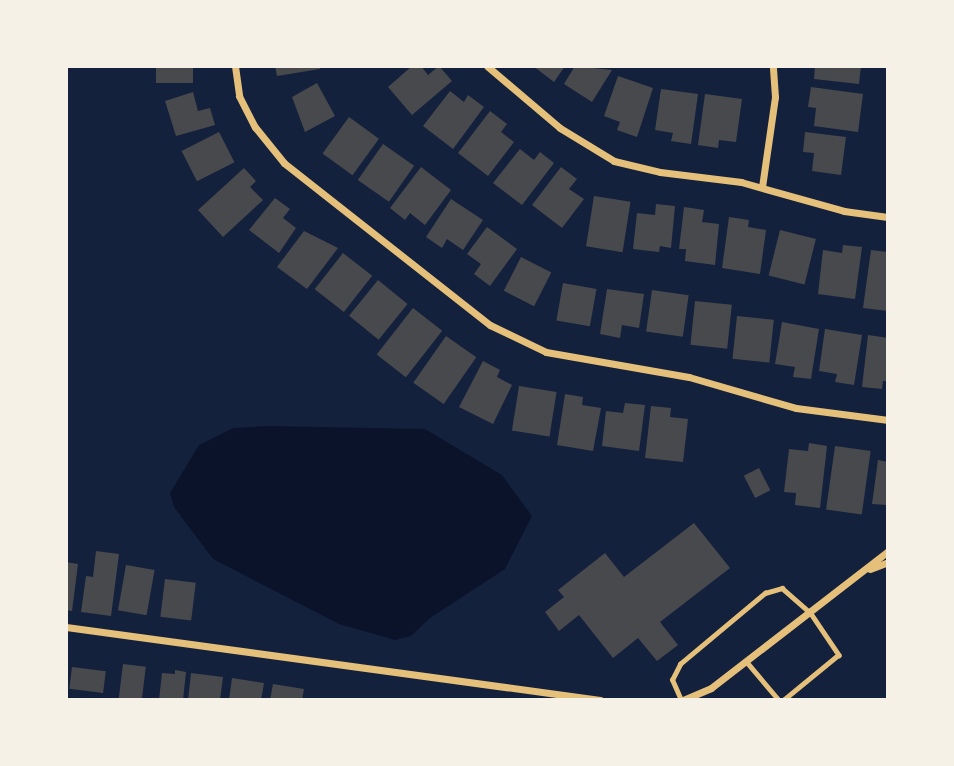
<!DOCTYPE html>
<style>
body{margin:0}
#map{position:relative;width:954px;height:766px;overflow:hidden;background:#14213d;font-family:Commissioner,sans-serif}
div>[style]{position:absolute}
.water>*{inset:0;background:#0b132b}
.building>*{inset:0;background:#48494c;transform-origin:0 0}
.service>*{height:4.5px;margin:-2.25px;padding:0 2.25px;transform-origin:2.25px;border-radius:2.25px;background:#e5c07b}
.minor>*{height:7px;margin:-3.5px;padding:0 3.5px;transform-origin:3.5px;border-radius:3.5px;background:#e5c07b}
span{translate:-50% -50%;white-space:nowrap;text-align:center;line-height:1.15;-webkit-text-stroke:5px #f6f1e7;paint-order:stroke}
.frame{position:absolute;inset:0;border:68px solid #f6f1e7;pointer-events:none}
</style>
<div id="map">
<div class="water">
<i style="clip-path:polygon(268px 426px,425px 429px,502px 475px,532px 516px,505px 569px,430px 618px,411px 636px,395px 640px,339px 624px,213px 559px,174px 507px,170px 493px,199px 445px,233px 428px)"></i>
</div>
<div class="building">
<i style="left:156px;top:66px;width:37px;height:17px"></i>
<i style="clip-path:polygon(275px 66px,319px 66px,320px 69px,277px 76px)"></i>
<i style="clip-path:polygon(412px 66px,421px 66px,428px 75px,439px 66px,452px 81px,412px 115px,388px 87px)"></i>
<i style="clip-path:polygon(533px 66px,565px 66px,554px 82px)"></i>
<i style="clip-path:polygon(575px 66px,612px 70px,592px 102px,564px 84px)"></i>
<i style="clip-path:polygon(815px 66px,861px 66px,859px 84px,814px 79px)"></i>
<i style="clip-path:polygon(618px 76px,653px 88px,637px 137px,617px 130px,620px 122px,604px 116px)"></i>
<i style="clip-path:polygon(317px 83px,335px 116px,305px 132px,292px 97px)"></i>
<i style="clip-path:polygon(811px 87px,863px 94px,858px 132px,814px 126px,816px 108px,808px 107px)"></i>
<i style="clip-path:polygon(661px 89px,698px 94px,691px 144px,671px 141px,673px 133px,655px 130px)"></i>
<i style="clip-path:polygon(450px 91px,464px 102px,468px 95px,484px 107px,453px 149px,423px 126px)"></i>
<i style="clip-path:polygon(193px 92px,198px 111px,210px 108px,215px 125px,176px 136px,165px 101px)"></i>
<i style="clip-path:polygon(705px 94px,742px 99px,736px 142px,719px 140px,718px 148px,698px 145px)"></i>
<i style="clip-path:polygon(490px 111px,507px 124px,501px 132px,514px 142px,488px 176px,458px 153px)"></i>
<i style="left:349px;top:117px;width:37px;height:45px;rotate:36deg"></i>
<i style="left:219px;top:132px;width:34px;height:42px;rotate:63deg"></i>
<i style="clip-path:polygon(805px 132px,846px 137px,841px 175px,812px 171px,814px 153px,803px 152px)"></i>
<i style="left:383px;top:144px;width:38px;height:44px;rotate:35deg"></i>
<i style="clip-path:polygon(520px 149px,534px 160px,540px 152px,554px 163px,522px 205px,493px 183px)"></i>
<i style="clip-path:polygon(421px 167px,451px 190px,425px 225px,410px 213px,405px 220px,390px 208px)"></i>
<i style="clip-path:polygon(561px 167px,577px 179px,569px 189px,584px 199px,562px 228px,532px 205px)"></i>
<i style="clip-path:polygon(244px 168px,256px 181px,250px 187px,263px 200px,223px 237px,198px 210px)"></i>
<i style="left:594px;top:196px;width:37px;height:51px;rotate:9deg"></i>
<i style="clip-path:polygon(275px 198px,290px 209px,283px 218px,296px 228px,279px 253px,249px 230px)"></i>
<i style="clip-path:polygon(451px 199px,483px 220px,463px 250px,447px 239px,442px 248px,426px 237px)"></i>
<i style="clip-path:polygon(656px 204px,675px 206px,671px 248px,660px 246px,659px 252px,633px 249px,637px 213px,655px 215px)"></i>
<i style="clip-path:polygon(684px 207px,704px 210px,702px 222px,719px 224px,715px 265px,685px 261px,686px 249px,679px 249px)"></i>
<i style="clip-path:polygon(729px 217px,749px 220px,748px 227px,766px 230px,760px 274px,722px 268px)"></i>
<i style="clip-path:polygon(487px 227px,517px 249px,490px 286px,474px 274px,481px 264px,467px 254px)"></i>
<i style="left:780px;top:230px;width:37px;height:47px;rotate:14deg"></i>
<i style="clip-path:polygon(304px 231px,338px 248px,307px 289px,277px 267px)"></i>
<i style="clip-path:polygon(843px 245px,862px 247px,855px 299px,818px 294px,823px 250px,842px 253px)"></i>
<i style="clip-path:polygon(871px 250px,888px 252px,888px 311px,863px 308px)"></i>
<i style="left:343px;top:253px;width:37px;height:46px;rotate:38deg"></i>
<i style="left:521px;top:257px;width:34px;height:38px;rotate:27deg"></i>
<i style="left:378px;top:280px;width:38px;height:46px;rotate:39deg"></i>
<i style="left:563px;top:283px;width:34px;height:38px;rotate:10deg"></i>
<i style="clip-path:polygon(607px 289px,644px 294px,639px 328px,622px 325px,620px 338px,600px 334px)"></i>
<i style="left:652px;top:290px;width:37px;height:42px;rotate:8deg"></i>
<i style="left:695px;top:301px;width:37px;height:44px;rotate:6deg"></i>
<i style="left:413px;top:308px;width:37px;height:59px;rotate:38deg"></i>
<i style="left:737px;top:316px;width:37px;height:43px;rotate:6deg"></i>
<i style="clip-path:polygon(782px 322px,819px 329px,811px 379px,793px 377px,795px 367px,775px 364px)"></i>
<i style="clip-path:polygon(825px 329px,862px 335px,854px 385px,835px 382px,837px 374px,819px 371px)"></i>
<i style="clip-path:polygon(868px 335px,888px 338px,888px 381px,883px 381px,882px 389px,862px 387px)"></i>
<i style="left:446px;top:336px;width:37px;height:57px;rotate:35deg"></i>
<i style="clip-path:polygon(483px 361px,500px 370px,497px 377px,512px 385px,493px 424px,459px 407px)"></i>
<i style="left:519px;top:386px;width:38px;height:45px;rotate:9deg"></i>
<i style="clip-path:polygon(565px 394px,583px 397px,582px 405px,601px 408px,593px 451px,557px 445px)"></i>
<i style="clip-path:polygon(625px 403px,645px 405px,639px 451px,602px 446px,606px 411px,623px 413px)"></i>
<i style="clip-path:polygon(651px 406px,671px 408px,670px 417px,688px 419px,683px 462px,645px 458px)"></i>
<i style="clip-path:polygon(809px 443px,827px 446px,820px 508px,795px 505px,796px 493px,784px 492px,789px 449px,808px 451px)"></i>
<i style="left:835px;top:446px;width:36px;height:64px;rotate:8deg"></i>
<i style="clip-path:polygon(878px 460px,888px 462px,888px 505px,872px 504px)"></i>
<i style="left:759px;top:468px;width:25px;height:17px;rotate:63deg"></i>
<i style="clip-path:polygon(694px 523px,730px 568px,660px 622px,678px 645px,657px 661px,638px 638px,613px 658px,579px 615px,559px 631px,545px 612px,564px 597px,558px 590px,605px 553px,624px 577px)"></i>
<i style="clip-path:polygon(96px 551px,119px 554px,111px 616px,81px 612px,86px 576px,93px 577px)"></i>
<i style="clip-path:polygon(66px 562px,78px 564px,72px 611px,66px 610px)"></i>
<i style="left:126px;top:565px;width:29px;height:46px;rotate:10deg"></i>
<i style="left:165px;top:579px;width:31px;height:38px;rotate:7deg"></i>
<i style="left:123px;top:664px;width:23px;height:36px;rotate:7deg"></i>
<i style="left:72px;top:667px;width:34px;height:22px;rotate:7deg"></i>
<i style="clip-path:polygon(175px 670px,186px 672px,183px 700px,159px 700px,162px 673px,175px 674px)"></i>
<i style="clip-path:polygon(191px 673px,223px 677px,220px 700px,188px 700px)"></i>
<i style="clip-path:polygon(232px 678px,264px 683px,261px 700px,229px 700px)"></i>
<i style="clip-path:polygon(273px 684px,304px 689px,302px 700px,270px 700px)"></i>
</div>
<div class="service">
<i style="left:746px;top:661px;width:51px;rotate:49.8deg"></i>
<i style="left:681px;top:700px;width:22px;rotate:-114deg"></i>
<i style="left:672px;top:680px;width:18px;rotate:-63deg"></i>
<i style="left:680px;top:664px;width:111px;rotate:-39.9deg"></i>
<i style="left:765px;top:593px;width:18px;rotate:-16deg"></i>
<i style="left:782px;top:588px;width:37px;rotate:41deg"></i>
<i style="left:810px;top:612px;width:52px;rotate:56deg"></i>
<i style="left:839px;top:655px;width:71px;rotate:140.7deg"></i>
</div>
<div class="minor">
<i style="left:235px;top:66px;width:30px;rotate:82deg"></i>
<i style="left:239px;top:96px;width:35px;rotate:63deg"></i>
<i style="left:255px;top:127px;width:46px;rotate:51.1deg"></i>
<i style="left:284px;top:163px;width:262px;rotate:38.2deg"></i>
<i style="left:490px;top:325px;width:62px;rotate:25.7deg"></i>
<i style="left:546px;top:352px;width:145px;rotate:9.9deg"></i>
<i style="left:689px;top:377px;width:111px;rotate:16.2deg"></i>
<i style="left:796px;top:408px;width:93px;rotate:7.4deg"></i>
<i style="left:487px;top:66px;width:96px;rotate:40.3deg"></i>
<i style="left:560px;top:128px;width:63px;rotate:31.4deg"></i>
<i style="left:614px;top:161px;width:47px;rotate:13.4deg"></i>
<i style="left:660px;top:172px;width:82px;rotate:7deg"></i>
<i style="left:741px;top:182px;width:107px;rotate:15.7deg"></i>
<i style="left:844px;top:211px;width:44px;rotate:7.8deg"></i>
<i style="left:762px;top:187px;width:91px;rotate:-81.8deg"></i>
<i style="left:775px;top:97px;width:31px;rotate:-94deg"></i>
<i style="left:870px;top:569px;width:19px;rotate:-21deg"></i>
<i style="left:66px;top:627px;width:539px;rotate:7.78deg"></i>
<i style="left:683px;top:700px;width:30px;rotate:-23deg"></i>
<i style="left:711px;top:688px;width:224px;rotate:-37.7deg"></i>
</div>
<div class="frame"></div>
</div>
